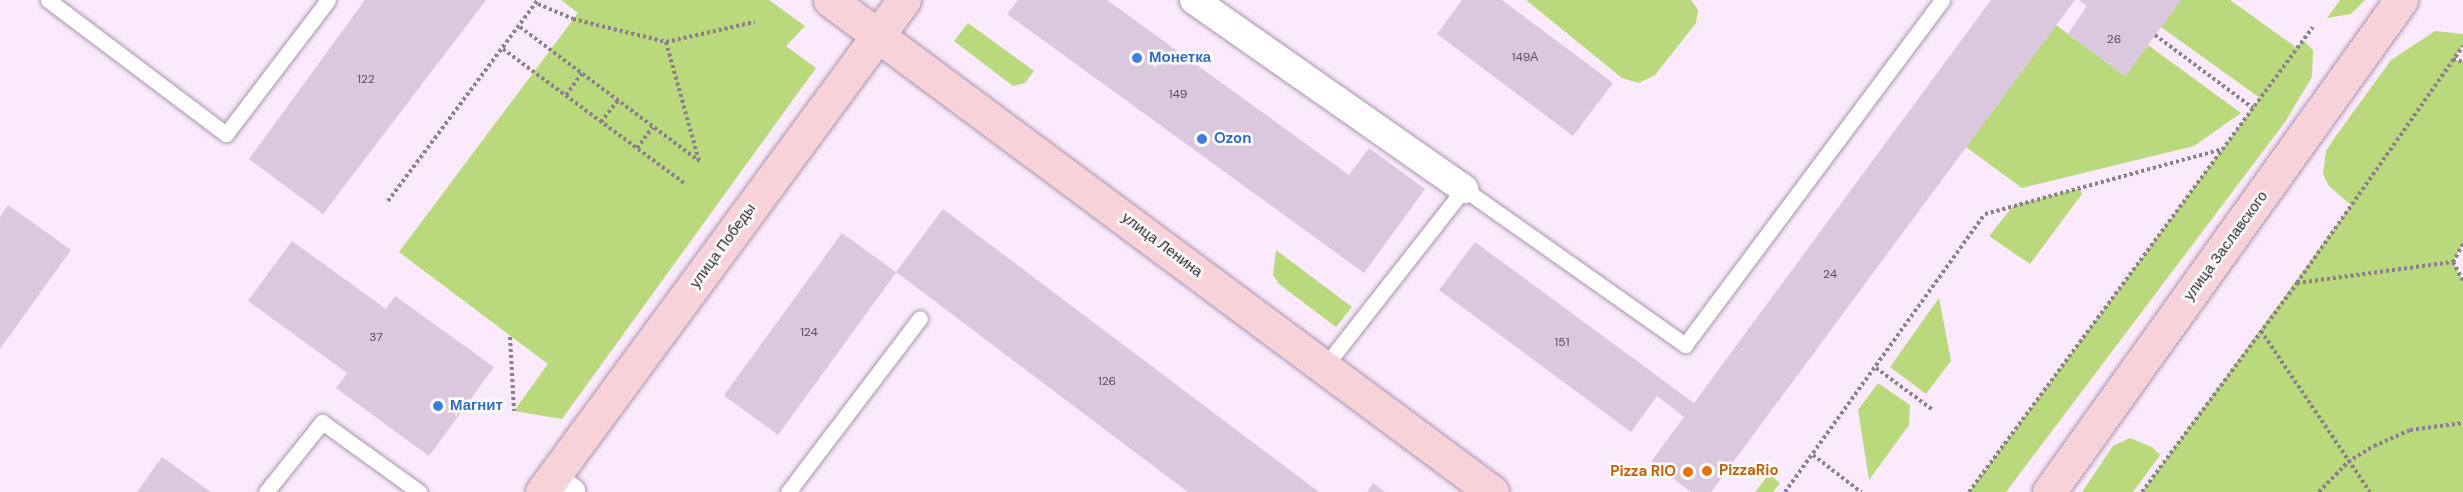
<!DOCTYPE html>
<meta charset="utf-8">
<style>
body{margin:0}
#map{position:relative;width:2463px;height:492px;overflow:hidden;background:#fbeafd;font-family:"DM Sans",sans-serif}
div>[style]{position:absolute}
.green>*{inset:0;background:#bad87c}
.building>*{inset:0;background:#dbc7de;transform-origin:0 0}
.path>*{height:4px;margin-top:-2px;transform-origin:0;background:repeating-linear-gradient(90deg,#8b7f8c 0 3px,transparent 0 6px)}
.roads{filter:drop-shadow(0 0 2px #a895ab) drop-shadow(0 0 2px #a895ab)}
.lane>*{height:15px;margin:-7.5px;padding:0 7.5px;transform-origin:7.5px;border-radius:7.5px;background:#fff}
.street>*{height:28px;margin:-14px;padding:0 14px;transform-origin:14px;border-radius:14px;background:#fff}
.secondary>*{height:33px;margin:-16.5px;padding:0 16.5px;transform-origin:16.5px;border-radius:16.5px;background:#f8d2d9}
.dots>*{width:16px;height:16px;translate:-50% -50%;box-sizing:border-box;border:3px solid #fff;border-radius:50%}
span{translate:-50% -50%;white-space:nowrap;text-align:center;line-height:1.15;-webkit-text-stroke:5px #fff;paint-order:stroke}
.number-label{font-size:12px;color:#584e59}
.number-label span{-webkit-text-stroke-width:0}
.shop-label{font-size:15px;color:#366cbe;font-weight:700}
.left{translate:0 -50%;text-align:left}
.street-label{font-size:15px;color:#2c252d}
.food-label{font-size:15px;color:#c56008;font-weight:700}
.right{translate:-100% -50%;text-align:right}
</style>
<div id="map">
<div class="green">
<i style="clip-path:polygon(561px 0,769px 0,805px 26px,786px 46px,816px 68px,562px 419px,514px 411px,548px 364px,399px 252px,578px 13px)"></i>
<i style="clip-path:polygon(1526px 0,1691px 0,1698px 10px,1696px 23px,1655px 75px,1639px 83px,1622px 78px)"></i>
<i style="clip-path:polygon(2181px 0,2230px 0,2297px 48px,2303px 40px,2313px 50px,2312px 77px,2285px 122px,2006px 492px,1969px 492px,2260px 98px,2161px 27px)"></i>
<i style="clip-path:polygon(2340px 0,2365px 0,2351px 14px,2327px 18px)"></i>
<i style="clip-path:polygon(968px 23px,1034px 71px,1025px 83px,1013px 86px,954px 41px)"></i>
<i style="clip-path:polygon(2056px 25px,2125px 76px,2148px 45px,2241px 113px,2194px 146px,2022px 188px,1966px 147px)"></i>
<i style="clip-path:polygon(2435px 31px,2463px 34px,2463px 46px,2453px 59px,2463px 62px,2463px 244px,2453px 262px,2463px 281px,2463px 492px,2142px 492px,2351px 205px,2329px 186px,2323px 174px,2326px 151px,2333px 140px,2391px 60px)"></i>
<i style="clip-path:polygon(2080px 188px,2082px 194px,2030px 264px,1989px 236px,2013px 206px)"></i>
<i style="clip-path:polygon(1276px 250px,1352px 307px,1336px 327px,1279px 284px,1273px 275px)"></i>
<i style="clip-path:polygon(1939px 298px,1951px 361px,1926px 394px,1890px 367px)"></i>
<i style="clip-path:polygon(1878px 383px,1910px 405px,1909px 425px,1869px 480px,1858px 410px)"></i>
<i style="clip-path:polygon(2130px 438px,2152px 447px,2160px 455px,2133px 492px,2082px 492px,2113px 446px)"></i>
<i style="clip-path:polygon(1769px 474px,1780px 483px,1773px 492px,1755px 492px)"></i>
</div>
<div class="building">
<i style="clip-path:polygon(365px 0,486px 0,323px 214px,249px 159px)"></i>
<i style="clip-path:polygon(1018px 0,1107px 0,1349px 175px,1369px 148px,1425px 189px,1364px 273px,1007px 14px)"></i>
<i style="clip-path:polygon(1462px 0,1502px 0,1613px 83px,1573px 136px,1437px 34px)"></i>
<i style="clip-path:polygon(1991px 0,2075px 0,1711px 492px,1691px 492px,1651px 462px,1684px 417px,1657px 396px,1631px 432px,1439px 290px,1475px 242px,1694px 403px)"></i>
<i style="clip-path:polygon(2079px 0,2181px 0,2125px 76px,2068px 34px,2087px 6px)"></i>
<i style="clip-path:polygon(8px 205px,71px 250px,0 349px,0 217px)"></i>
<i style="clip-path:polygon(943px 209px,1319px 492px,1188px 492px,896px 272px)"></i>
<i style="left:842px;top:233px;width:67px;height:201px;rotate:36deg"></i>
<i style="clip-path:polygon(292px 241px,386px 309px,395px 296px,494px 367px,429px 456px,336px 388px,347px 373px,248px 301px)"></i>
<i style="clip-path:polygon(162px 457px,211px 492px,137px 492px)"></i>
<i style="clip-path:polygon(1373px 483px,1385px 492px,1367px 492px)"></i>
</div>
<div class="path">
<i style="left:538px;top:4px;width:38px;rotate:23deg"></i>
<i style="left:573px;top:19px;width:96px;rotate:13.9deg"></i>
<i style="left:666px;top:42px;width:91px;rotate:-12.7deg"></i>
<i style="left:520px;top:27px;width:224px;rotate:36.8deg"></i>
<i style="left:2155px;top:35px;width:122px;rotate:36.7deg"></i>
<i style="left:666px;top:42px;width:123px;rotate:74.5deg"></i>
<i style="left:503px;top:49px;width:225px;rotate:36.5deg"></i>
<i style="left:2453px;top:59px;width:10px;rotate:17deg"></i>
<i style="left:566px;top:95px;width:27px;rotate:-54deg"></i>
<i style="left:601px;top:122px;width:28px;rotate:-52deg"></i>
<i style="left:637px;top:148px;width:26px;rotate:-53deg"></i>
<i style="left:388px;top:201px;width:251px;rotate:-53.3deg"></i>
<i style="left:2463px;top:244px;width:21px;rotate:119deg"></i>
<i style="left:2453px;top:262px;width:21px;rotate:62deg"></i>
<i style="left:2297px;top:283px;width:157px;rotate:-7.7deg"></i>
<i style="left:2261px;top:331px;width:194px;rotate:55.9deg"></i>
<i style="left:510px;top:337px;width:74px;rotate:86.9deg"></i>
<i style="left:1876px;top:368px;width:71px;rotate:36.4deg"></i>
<i style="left:1813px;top:455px;width:61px;rotate:37.6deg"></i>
<i style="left:1785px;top:492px;width:342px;rotate:-54.3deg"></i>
<i style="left:1985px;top:214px;width:247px;rotate:-15.3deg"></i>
<i style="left:1969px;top:492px;width:578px;rotate:-53.51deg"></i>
<i style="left:2142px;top:492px;width:260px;rotate:-53.4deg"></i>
<i style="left:2297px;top:283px;width:289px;rotate:-55deg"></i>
<i style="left:2319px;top:492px;width:42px;rotate:-46deg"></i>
<i style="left:2348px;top:462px;width:31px;rotate:-32deg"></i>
<i style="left:2374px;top:446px;width:39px;rotate:-24deg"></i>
<i style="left:2410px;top:430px;width:53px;rotate:-7.5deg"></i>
</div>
<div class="roads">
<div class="lane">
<i style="left:48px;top:0;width:223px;rotate:37deg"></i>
<i style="left:226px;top:134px;width:168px;rotate:-52.7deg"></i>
<i style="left:1325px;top:366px;width:225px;rotate:-51.9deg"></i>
<i style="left:1464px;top:189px;width:271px;rotate:35.2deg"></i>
<i style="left:1685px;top:345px;width:430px;rotate:-53.3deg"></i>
<i style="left:266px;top:492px;width:90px;rotate:-51.3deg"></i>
<i style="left:322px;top:422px;width:120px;rotate:35.8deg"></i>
<i style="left:788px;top:492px;width:218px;rotate:-52.8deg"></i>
</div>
<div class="street">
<i style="left:1194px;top:0;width:330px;rotate:35deg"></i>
<i style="left:552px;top:478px;width:24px;rotate:36deg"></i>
</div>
<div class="secondary">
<i style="left:830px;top:0;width:825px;rotate:36.62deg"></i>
<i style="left:542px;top:492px;width:611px;rotate:-53.66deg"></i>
<i style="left:2049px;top:492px;width:605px;rotate:-54.42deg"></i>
</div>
</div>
<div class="dots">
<i style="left:1137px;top:58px;background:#3f7fe0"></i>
<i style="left:1202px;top:139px;background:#3f7fe0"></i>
<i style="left:438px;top:406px;background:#3f7fe0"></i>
<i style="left:1707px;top:471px;background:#e8710a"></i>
<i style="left:1688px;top:472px;background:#e8710a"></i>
</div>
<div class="number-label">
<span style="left:2114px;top:40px">26</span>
<span style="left:1525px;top:58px">149А</span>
<span style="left:366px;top:80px">122</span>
<span style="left:1178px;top:95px">149</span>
<span style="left:1830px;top:275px">24</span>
<span style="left:809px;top:333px">124</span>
<span style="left:376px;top:338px">37</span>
<span style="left:1562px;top:343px">151</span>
<span style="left:1107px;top:382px">126</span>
</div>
<div class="shop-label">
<span class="left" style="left:1149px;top:58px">Монетка</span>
<span class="left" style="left:1214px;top:139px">Ozon</span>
<span class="left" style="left:450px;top:406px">Магнит</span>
</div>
<div class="street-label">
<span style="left:1162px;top:245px;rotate:37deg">улица Ленина</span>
<span style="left:723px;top:246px;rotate:-54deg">улица Победы</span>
<span style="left:2226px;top:246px;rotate:-54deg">улица Заславского</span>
</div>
<div class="food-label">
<span class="left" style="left:1719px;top:471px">PizzaRio</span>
<span class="right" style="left:1676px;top:472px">Pizza RIO</span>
</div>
</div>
